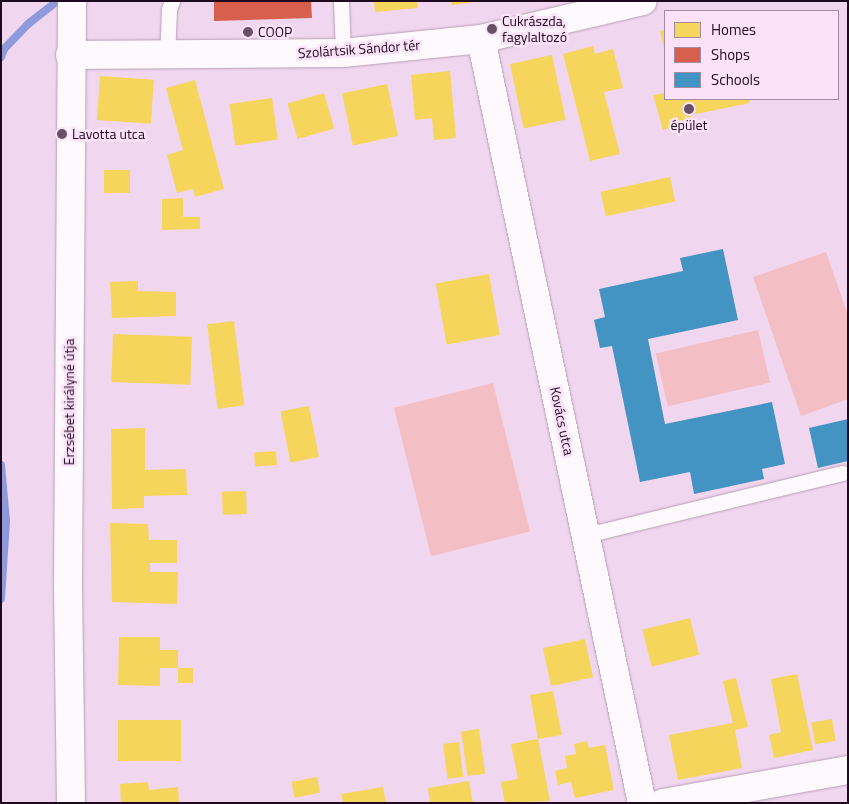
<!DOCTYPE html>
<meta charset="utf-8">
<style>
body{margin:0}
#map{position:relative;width:849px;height:804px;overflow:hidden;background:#f1d6ef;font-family:"Titillium Web",sans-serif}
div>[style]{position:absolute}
.green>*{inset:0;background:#f3bfc5;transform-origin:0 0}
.homes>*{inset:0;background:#f6d55c;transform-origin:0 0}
.shops>*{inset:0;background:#d6604d}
.schools>*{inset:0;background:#4393c3}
.stream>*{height:8px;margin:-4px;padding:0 4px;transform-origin:4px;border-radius:4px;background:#8e9adb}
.roads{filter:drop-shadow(0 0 1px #b69fb4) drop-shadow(0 0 1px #b69fb4)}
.service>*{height:15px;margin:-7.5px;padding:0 7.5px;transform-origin:7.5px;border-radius:7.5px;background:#fdf9fd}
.minor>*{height:28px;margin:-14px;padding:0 14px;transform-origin:14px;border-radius:14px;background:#fdf9fd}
.dots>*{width:14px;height:14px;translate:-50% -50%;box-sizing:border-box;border:2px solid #fbe2f9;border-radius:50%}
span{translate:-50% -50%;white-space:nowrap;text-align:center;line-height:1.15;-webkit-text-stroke:5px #fbe2f9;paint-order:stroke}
.poi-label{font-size:14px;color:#1e091e}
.left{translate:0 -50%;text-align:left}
.street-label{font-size:14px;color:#1e091e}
.frame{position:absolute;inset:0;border:2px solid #1e091e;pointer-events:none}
.legend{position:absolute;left:664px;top:10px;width:175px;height:90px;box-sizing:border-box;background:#fbe2f9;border:1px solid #a38ba1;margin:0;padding:6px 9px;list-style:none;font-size:15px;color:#1e091e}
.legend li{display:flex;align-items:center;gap:10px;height:25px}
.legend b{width:25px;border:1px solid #a38ba1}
</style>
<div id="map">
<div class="green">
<i style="clip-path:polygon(826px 252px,848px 315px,848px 399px,801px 416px,753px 277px)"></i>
<i style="left:758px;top:330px;width:54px;height:105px;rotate:77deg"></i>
<i style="left:493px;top:383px;width:153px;height:102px;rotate:76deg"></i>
</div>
<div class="homes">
<i style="clip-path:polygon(374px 1px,417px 1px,418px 8px,375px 12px)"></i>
<i style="clip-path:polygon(451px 1px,474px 1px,474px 2px,452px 5px)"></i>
<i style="clip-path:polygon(665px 30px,665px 49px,664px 49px,660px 31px)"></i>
<i style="clip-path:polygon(593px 46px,595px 54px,613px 49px,623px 88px,604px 92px,620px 154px,590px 161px,563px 54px)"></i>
<i style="left:552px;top:55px;width:66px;height:43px;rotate:78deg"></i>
<i style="clip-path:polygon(450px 71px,456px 138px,434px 140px,432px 118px,415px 120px,411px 75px)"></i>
<i style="left:100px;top:76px;width:54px;height:44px;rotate:4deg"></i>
<i style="clip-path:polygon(195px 80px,224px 189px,195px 197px,193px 189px,177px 193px,167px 155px,183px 150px,166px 88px)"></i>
<i style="left:387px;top:84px;width:53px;height:46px;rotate:78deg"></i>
<i style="left:324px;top:93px;width:37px;height:38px;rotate:74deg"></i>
<i style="clip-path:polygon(665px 93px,665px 99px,749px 99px,750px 103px,691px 115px,693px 122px,663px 130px,653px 95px)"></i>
<i style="left:272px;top:98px;width:42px;height:43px;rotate:82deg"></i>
<i style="left:104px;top:170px;width:26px;height:23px"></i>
<i style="left:670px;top:177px;width:25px;height:71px;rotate:78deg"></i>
<i style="clip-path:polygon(183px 198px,183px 217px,200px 217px,200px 229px,162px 230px,162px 199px)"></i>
<i style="left:489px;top:274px;width:62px;height:54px;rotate:80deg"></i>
<i style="clip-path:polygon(138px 281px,138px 291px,176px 292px,176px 316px,112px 318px,110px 282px)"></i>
<i style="left:234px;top:321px;width:85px;height:27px;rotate:83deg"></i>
<i style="left:113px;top:334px;width:79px;height:48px;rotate:2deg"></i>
<i style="left:309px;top:406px;width:52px;height:29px;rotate:79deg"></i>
<i style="clip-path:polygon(145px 428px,145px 470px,186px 469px,187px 495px,144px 496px,144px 508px,112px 509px,111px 429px)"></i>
<i style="left:276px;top:451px;width:14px;height:22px;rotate:86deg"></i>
<i style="left:246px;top:491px;width:23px;height:24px;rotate:88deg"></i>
<i style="clip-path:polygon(110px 523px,148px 524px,149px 540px,177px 540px,177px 563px,150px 563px,150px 572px,178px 572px,177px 604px,112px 602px)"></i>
<i style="left:690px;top:618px;width:38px;height:49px;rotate:76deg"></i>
<i style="clip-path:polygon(119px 637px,160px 637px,160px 650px,178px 650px,178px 668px,160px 668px,160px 686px,118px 685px)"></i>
<i style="left:585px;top:639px;width:39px;height:43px;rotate:78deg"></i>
<i style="left:178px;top:668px;width:15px;height:15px"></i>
<i style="clip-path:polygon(797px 674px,813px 750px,774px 758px,769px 735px,781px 732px,771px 679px)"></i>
<i style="clip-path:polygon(736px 678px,748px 727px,735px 730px,742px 768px,678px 780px,669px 735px,733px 723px,723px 681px)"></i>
<i style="clip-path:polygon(553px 691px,562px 735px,538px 739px,550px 801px,505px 803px,501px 782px,518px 779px,511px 744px,538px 739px,530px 695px)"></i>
<i style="left:832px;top:719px;width:22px;height:21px;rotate:80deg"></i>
<i style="left:118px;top:720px;width:63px;height:41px"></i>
<i style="left:479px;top:729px;width:45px;height:18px;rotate:82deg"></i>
<i style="clip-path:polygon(587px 741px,589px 748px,605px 745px,614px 790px,575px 798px,571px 782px,558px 785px,555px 771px,567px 768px,565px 756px,576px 754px,574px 744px)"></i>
<i style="left:459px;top:742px;width:35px;height:16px;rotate:83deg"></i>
<i style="left:317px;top:777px;width:16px;height:26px;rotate:79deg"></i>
<i style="clip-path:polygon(469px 781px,473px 803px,430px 803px,428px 788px)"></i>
<i style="clip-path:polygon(148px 782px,149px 790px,178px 787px,179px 803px,121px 803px,120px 784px)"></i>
<i style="clip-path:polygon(383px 787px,386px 803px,343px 803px,341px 794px)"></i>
</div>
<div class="shops">
<i style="clip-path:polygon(214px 1px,311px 1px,312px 18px,214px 21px)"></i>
</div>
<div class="schools">
<i style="clip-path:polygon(723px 249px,738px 320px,648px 339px,665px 424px,772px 402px,785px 464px,762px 469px,764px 479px,694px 494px,690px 472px,640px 482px,612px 346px,600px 348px,594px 320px,605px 317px,599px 289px,683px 271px,680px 258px)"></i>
<i style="clip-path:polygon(848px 419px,848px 461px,818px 468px,809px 428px)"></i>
</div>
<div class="stream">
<i style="left:1px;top:57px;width:9px;rotate:-69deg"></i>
<i style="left:4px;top:49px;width:35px;rotate:-46deg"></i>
<i style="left:28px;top:24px;width:37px;rotate:-38deg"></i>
<i style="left:1px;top:465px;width:56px;rotate:84.9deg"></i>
<i style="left:6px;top:521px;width:78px;rotate:93.7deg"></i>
</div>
<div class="roads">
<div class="service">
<i style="left:341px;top:1px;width:52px;rotate:87.8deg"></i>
<i style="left:167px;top:57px;width:48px;rotate:-87.6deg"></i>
<i style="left:169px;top:9px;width:9px;rotate:-69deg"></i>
<i style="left:586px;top:535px;width:264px;rotate:-13.6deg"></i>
</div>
<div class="minor">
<i style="left:481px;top:39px;width:781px;rotate:78.1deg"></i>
<i style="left:70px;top:55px;width:273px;rotate:-0.4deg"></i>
<i style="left:343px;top:53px;width:139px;rotate:-5.8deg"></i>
<i style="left:481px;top:39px;width:166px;rotate:-13.2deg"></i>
<i style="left:71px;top:803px;width:223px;rotate:-90.8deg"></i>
<i style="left:68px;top:580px;width:579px;rotate:-89.6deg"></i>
<i style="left:663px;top:803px;width:188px;rotate:-10.1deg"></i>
</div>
</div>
<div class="dots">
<i style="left:492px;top:29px;background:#685167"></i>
<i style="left:248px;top:32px;background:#685167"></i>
<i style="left:689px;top:109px;background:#685167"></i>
<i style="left:62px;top:134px;background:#685167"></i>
</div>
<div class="poi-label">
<span class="left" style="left:502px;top:29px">Cukrászda,<br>fagylaltozó</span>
<span class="left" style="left:258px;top:32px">COOP</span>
<span style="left:689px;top:125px">épület</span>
<span class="left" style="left:72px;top:134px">Lavotta utca</span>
</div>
<div class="street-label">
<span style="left:359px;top:49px;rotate:-4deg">Szolártsik Sándor tér</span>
<span style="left:69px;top:402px;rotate:-90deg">Erzsébet királyné útja</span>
<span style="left:562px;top:421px;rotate:78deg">Kovács utca</span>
</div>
<div class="frame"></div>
<ul class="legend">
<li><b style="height:14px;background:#f6d55c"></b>Homes</li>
<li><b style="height:14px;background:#d6604d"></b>Shops</li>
<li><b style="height:14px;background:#4393c3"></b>Schools</li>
</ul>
</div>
